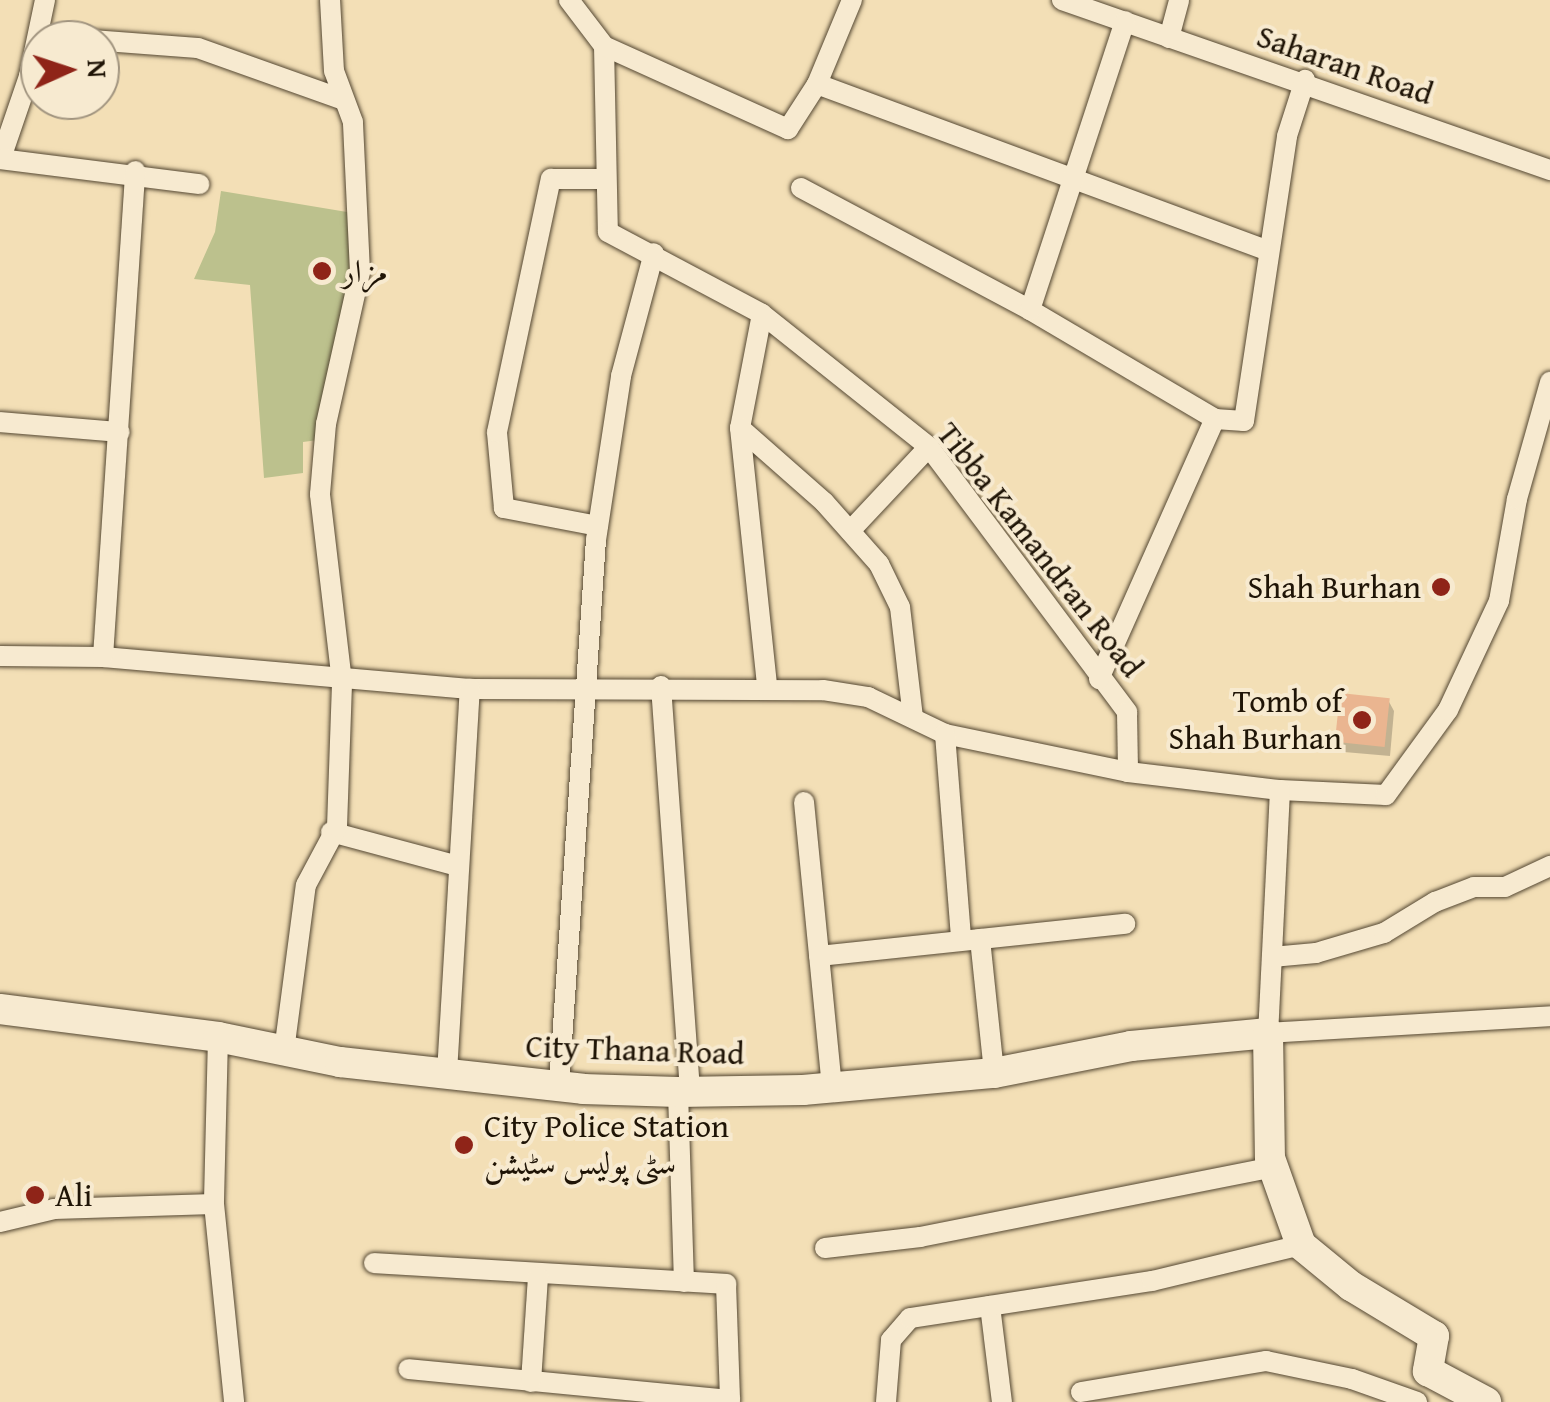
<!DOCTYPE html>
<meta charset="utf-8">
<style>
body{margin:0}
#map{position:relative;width:1550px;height:1402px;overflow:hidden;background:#f3dfb6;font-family:"Gentium Book Plus",Amiri,serif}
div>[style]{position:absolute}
.green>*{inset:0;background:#bcc18d}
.shadow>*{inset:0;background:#0003}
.building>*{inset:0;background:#eab590;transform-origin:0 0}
.roads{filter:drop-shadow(0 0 2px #544732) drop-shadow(0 0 2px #544732)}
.street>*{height:20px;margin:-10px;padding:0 10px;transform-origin:10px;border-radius:10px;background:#f7ead0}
.secondary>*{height:30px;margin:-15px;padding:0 15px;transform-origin:15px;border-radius:15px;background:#f7ead0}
.dots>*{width:28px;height:28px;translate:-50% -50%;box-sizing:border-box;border:5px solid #f7ead0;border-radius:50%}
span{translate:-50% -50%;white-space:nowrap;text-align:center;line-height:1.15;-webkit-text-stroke:8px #f7ead0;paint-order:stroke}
.street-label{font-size:32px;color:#1f1406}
.poi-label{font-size:32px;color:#1f1406}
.left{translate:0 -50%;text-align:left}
.right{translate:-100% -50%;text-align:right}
.north{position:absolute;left:20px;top:20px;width:100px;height:100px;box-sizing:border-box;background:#f7ead0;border:2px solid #a1947f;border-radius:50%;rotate:87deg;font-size:28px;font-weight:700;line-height:40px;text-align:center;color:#1f1406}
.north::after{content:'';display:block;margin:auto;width:35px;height:45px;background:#8f2418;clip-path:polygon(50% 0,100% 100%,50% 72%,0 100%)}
</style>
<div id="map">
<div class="green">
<i style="clip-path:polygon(221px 191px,359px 214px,325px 439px,303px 442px,303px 473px,264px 478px,250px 285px,194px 279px,215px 232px)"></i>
</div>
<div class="shadow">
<i style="clip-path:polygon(1388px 700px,1394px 711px,1390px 756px,1344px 752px,1338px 742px)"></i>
</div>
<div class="building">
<i style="left:1340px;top:693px;width:50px;height:49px;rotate:6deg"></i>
</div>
<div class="roads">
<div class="street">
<i style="left:569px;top:0;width:58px;rotate:52.7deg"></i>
<i style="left:604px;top:46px;width:186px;rotate:88.8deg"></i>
<i style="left:608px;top:232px;width:174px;rotate:28deg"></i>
<i style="left:762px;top:314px;width:213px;rotate:38.5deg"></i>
<i style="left:929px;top:447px;width:331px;rotate:53.2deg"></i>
<i style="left:1127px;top:712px;width:60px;rotate:89deg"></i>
<i style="left:1062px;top:0;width:517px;rotate:19.21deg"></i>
<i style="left:39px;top:36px;width:159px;rotate:4.3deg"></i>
<i style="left:198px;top:48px;width:155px;rotate:19.6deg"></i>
<i style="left:1169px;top:38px;width:39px;rotate:-75deg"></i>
<i style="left:604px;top:46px;width:202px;rotate:24.3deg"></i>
<i style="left:788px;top:129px;width:54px;rotate:-57.2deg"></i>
<i style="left:817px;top:84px;width:91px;rotate:-67.4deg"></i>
<i style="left:817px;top:84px;width:482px;rotate:20.3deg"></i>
<i style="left:1px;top:158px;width:87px;rotate:-71.1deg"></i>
<i style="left:29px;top:76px;width:78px;rotate:-78.1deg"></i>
<i style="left:0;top:159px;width:201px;rotate:7.2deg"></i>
<i style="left:801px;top:188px;width:259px;rotate:28deg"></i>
<i style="left:1030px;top:310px;width:215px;rotate:30.5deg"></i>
<i style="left:1030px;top:310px;width:304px;rotate:-71.8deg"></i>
<i style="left:762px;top:314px;width:116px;rotate:100.9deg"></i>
<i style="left:740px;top:428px;width:260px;rotate:84deg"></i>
<i style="left:0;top:422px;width:120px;rotate:4.8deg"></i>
<i style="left:740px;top:428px;width:112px;rotate:41.4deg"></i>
<i style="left:824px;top:502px;width:83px;rotate:48.4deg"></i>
<i style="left:879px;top:564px;width:48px;rotate:64deg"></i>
<i style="left:900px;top:607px;width:112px;rotate:83.3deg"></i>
<i style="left:598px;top:526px;width:96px;rotate:-169.2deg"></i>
<i style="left:504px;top:508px;width:76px;rotate:-95.3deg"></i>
<i style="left:497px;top:432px;width:259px;rotate:-78deg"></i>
<i style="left:551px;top:179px;width:54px"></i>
<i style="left:850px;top:531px;width:115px;rotate:-46.8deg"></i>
<i style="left:0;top:656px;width:103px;rotate:0.6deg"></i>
<i style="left:103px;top:657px;width:368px;rotate:5deg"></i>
<i style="left:470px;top:689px;width:353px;rotate:0.2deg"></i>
<i style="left:823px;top:690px;width:46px;rotate:8.8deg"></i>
<i style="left:868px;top:697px;width:85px;rotate:25.7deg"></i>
<i style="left:945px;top:734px;width:187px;rotate:11.7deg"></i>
<i style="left:1128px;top:772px;width:153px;rotate:6.8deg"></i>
<i style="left:1280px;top:790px;width:106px;rotate:2.7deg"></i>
<i style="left:1386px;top:795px;width:105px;rotate:-53.9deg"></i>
<i style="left:1448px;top:710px;width:120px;rotate:-64.9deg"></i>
<i style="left:1499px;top:601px;width:104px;rotate:-80deg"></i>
<i style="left:1517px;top:499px;width:122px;rotate:-74.2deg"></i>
<i style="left:103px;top:657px;width:487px;rotate:-86.2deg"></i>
<i style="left:1099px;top:679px;width:285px;rotate:-66deg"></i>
<i style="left:1215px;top:419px;width:29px;rotate:4deg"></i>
<i style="left:1244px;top:421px;width:288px;rotate:-81.4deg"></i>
<i style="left:1287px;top:136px;width:59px;rotate:-72.2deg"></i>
<i style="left:661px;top:686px;width:404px;rotate:85.9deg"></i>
<i style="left:945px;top:734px;width:206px;rotate:85.5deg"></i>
<i style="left:1280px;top:790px;width:243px;rotate:92.8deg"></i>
<i style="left:1268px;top:1033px;width:283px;rotate:-3.4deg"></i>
<i style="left:804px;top:802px;width:286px;rotate:84.4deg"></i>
<i style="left:331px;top:832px;width:131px;rotate:15deg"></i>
<i style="left:980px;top:939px;width:135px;rotate:84deg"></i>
<i style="left:819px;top:956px;width:308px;rotate:-6deg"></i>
<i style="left:1272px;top:957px;width:44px;rotate:-5.2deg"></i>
<i style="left:1316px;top:953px;width:71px;rotate:-16.4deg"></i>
<i style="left:1384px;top:933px;width:60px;rotate:-31.3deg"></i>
<i style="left:1435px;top:902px;width:42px;rotate:-21deg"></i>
<i style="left:1474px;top:887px;width:31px"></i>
<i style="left:1505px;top:887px;width:50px;rotate:-25deg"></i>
<i style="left:218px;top:1037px;width:167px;rotate:91.4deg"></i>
<i style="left:214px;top:1204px;width:199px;rotate:84.2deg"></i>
<i style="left:284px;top:1051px;width:167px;rotate:-82.5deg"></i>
<i style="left:306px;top:885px;width:66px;rotate:-61.9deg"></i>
<i style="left:337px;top:827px;width:145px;rotate:-88deg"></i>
<i style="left:342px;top:682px;width:189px;rotate:-96.7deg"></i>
<i style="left:320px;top:494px;width:70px;rotate:-85.1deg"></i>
<i style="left:326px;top:424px;width:156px;rotate:-77.4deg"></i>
<i style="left:360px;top:272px;width:150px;rotate:-92.7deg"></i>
<i style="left:353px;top:122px;width:54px;rotate:-110.4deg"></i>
<i style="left:334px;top:71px;width:71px;rotate:-93.2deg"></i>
<i style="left:447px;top:1073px;width:385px;rotate:-86.6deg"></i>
<i style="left:559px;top:1085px;width:546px;rotate:-86.12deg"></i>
<i style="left:596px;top:540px;width:166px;rotate:-81.3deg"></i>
<i style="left:621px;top:376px;width:127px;rotate:-75deg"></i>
<i style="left:678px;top:1092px;width:190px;rotate:88.2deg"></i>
<i style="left:0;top:1222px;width:56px;rotate:-13.5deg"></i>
<i style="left:54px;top:1209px;width:160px;rotate:-1.8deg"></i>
<i style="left:825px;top:1248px;width:96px;rotate:-6.6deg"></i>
<i style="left:920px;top:1237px;width:360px;rotate:-11.2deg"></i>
<i style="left:374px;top:1263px;width:353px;rotate:3.4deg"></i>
<i style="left:726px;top:1284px;width:116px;rotate:88deg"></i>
<i style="left:730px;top:1400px;width:323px;rotate:-174.5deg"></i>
<i style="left:990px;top:1306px;width:97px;rotate:82.9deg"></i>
<i style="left:531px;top:1382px;width:105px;rotate:-86.2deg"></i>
<i style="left:1081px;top:1392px;width:188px;rotate:-9.5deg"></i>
<i style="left:1266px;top:1361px;width:88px;rotate:11.8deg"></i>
<i style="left:1352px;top:1379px;width:69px;rotate:19.5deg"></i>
<i style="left:886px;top:1402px;width:62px;rotate:-85.4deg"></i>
<i style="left:891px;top:1340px;width:29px;rotate:-49deg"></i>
<i style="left:910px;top:1318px;width:245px;rotate:-8.7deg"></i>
<i style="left:1152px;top:1281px;width:153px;rotate:-13.6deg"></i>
</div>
<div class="secondary">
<i style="left:0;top:1009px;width:220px;rotate:7.3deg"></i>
<i style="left:218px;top:1037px;width:125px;rotate:11.6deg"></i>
<i style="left:340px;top:1062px;width:244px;rotate:6.3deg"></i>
<i style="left:583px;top:1089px;width:95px;rotate:1.8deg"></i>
<i style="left:678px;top:1092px;width:125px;rotate:-0.9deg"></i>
<i style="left:803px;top:1090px;width:192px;rotate:-5.1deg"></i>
<i style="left:994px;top:1073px;width:140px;rotate:-11.1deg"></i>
<i style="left:1131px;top:1046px;width:138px;rotate:-5.4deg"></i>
<i style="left:1268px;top:1033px;width:125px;rotate:89.1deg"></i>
<i style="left:1270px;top:1158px;width:92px;rotate:70.4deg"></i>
<i style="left:1301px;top:1245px;width:65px;rotate:39.4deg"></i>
<i style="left:1351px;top:1286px;width:97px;rotate:31.1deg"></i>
<i style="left:1434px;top:1336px;width:36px;rotate:100deg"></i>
<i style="left:1428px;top:1371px;width:66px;rotate:28.1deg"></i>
</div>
</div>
<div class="dots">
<i style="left:322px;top:271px;background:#8f2418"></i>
<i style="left:1441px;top:587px;background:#8f2418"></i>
<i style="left:1362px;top:720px;background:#8f2418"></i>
<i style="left:464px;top:1145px;background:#8f2418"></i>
<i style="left:35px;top:1195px;background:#8f2418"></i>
</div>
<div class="street-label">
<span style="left:1345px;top:65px;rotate:19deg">Saharan Road</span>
<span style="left:1040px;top:550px;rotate:52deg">Tibba Kamandran Road</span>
<span style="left:635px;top:1050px;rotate:2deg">City Thana Road</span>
</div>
<div class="poi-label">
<span class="left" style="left:342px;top:271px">مزار</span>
<span class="right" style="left:1421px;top:587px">Shah Burhan</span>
<span class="right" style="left:1342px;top:720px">Tomb of<br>Shah Burhan</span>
<span class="left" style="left:484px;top:1145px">City Police Station<br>سٹی پولیس سٹیشن</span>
<span class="left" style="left:55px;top:1195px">Ali</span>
</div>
<div class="north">N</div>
</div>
